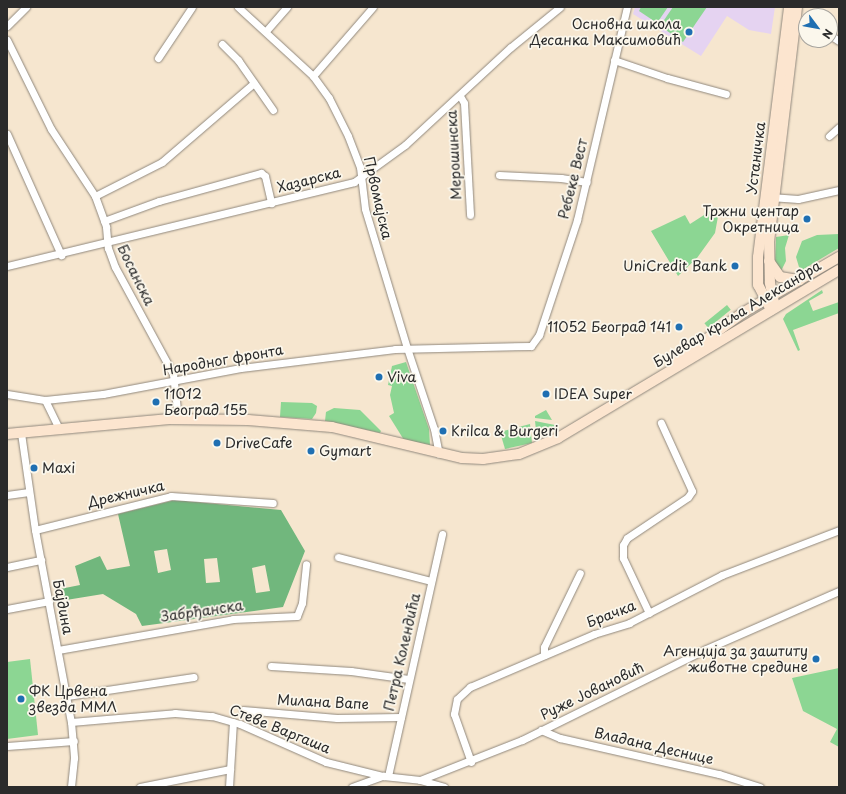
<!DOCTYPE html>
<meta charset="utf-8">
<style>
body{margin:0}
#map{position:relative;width:846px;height:794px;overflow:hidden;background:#f6e6cf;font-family:"Playpen Sans",sans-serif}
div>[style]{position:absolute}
.built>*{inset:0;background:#e5d3f1}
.green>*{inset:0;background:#8cd693;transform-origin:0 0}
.forest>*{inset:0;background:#71b77d}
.roads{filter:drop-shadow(0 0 1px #90887d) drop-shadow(0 0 1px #90887d)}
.minor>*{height:7px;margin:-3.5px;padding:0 3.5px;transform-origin:3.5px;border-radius:3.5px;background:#fff}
.secondary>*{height:10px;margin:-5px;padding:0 5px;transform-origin:5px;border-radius:5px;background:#fce5cf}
.dots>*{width:11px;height:11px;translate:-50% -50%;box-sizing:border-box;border:2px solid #fbf7ec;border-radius:50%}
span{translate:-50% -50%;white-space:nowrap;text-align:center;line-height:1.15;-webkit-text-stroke:3.5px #fbf7ec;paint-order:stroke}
.poi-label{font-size:14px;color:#2b2b2b}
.right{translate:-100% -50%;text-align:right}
.left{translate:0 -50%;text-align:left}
.street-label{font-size:14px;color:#2b2b2b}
.frame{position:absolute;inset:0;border:8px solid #2b2b2b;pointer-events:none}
.north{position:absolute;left:798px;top:8px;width:40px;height:40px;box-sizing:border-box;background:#fbf7ec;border:1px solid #a8a59f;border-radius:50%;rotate:122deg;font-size:11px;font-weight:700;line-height:16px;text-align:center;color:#2b2b2b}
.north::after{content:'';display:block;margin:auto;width:14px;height:18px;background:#1f6fb2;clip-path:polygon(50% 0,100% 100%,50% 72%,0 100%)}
</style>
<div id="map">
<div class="built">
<i style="clip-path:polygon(635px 7px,775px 7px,771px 34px,749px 30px,727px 16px,701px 56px,633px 14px)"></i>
</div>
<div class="green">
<i style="clip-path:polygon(641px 7px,668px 7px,657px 23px,639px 11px)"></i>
<i style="clip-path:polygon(673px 7px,707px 7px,683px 42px,660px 26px)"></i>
<i style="clip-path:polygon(715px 208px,719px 211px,715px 233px,697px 258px,678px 276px,651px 231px,685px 215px,690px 224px)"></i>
<i style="clip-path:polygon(839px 234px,839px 248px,802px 270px,799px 267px,796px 257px,802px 241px,817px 235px)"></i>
<i style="clip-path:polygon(789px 235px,785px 248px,786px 261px,781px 271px,775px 263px,776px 237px)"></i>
<i style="clip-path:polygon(822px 290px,823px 293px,809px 301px,813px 311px,839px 302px,839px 313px,793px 330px,800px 350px,798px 351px,783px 319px,786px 314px)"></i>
<i style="left:727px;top:305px;width:6px;height:29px;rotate:51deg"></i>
<i style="clip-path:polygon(406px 362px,429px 429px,430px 445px,404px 440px,389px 416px,394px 413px,390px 395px,392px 386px,388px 385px,392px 366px)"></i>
<i style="clip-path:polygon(281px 402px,312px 403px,317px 406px,316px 413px,312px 419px,280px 417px)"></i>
<i style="clip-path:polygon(334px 408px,360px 410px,381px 431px,380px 433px,325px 421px,326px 412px)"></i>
<i style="clip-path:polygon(546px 410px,552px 420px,535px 418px,535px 416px)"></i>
<i style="clip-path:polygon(535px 421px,555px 425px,557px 428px,537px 439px)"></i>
<i style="clip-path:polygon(530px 424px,532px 443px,505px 449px,500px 432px)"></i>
<i style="clip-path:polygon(30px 659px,38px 735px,7px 739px,7px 662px)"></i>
<i style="clip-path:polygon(839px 668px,839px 747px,830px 742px,837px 729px,803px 711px,792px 678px)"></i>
</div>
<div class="forest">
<i style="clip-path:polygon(evenodd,175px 500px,281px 510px,305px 551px,283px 607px,142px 626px,136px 614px,103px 594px,60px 601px,55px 590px,80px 585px,75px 566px,100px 556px,107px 570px,130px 566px,118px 514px,175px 500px,167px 549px,171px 570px,158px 573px,154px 551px,167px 549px,175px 500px,217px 558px,220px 582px,206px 583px,204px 559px,217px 558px,175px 500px,265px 565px,270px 591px,256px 593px,252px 568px,265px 565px)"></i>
</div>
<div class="roads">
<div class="minor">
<i style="left:238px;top:7px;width:102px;rotate:42.6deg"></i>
<i style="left:313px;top:76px;width:27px;rotate:54deg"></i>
<i style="left:329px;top:98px;width:42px;rotate:63.4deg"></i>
<i style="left:348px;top:136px;width:33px;rotate:69deg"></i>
<i style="left:360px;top:167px;width:42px;rotate:83.2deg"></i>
<i style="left:365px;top:209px;width:145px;rotate:73.2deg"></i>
<i style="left:407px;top:348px;width:85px;rotate:71.6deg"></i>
<i style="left:434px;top:429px;width:25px;rotate:79deg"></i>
<i style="left:7px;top:26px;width:27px;rotate:-45deg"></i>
<i style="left:266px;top:31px;width:32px;rotate:-49deg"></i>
<i style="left:830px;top:35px;width:11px;rotate:34deg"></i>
<i style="left:7px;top:40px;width:99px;rotate:63.7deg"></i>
<i style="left:51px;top:129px;width:80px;rotate:56.7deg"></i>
<i style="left:95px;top:196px;width:33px;rotate:70deg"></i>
<i style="left:106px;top:227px;width:21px;rotate:85deg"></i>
<i style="left:108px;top:248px;width:20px;rotate:70deg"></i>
<i style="left:115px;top:267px;width:122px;rotate:61.5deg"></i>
<i style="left:173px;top:374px;width:44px;rotate:83.5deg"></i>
<i style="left:222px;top:44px;width:23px;rotate:45deg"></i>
<i style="left:238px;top:60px;width:61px;rotate:55deg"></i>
<i style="left:158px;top:58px;width:61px;rotate:-56.3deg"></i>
<i style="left:614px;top:60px;width:56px;rotate:18.8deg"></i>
<i style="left:667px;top:78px;width:61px;rotate:15.2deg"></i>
<i style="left:313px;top:76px;width:91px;rotate:-49deg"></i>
<i style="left:460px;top:96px;width:8px;rotate:60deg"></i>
<i style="left:464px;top:103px;width:112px;rotate:86.9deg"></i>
<i style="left:7px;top:134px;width:133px;rotate:65.9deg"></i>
<i style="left:829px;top:136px;width:13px;rotate:-42deg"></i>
<i style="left:499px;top:175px;width:62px;rotate:2.8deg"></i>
<i style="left:561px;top:178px;width:26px;rotate:9deg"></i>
<i style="left:95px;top:196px;width:75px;rotate:-26.9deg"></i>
<i style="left:162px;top:162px;width:121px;rotate:-40.7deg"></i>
<i style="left:770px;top:197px;width:28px;rotate:4deg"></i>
<i style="left:798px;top:199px;width:42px;rotate:-12.4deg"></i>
<i style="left:104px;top:221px;width:59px;rotate:-20deg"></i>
<i style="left:159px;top:201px;width:106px;rotate:-15.4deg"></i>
<i style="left:261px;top:173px;width:5px;rotate:37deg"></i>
<i style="left:265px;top:176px;width:28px;rotate:77deg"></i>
<i style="left:7px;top:266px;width:357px;rotate:-13.6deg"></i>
<i style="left:354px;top:182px;width:63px;rotate:-36deg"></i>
<i style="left:405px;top:145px;width:144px;rotate:-42.8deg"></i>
<i style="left:511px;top:47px;width:63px;rotate:-39.2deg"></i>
<i style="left:7px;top:394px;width:38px;rotate:9deg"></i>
<i style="left:45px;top:400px;width:58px;rotate:-5.9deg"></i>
<i style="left:103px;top:394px;width:140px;rotate:-10.7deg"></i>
<i style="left:241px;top:368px;width:155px;rotate:-7deg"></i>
<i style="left:395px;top:349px;width:136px;rotate:-1.3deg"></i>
<i style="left:531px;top:346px;width:14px;rotate:-54deg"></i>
<i style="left:539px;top:335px;width:121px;rotate:-71.7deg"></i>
<i style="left:577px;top:220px;width:219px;rotate:-76.8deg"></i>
<i style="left:45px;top:400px;width:32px;rotate:64deg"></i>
<i style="left:21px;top:433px;width:98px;rotate:81.8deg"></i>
<i style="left:35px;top:530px;width:195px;rotate:79.4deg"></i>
<i style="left:71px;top:722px;width:36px;rotate:85deg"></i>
<i style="left:74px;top:758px;width:29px;rotate:96deg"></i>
<i style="left:7px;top:495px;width:22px;rotate:-8deg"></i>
<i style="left:35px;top:530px;width:140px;rotate:-14deg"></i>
<i style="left:171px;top:496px;width:102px;rotate:3.9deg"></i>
<i style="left:338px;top:557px;width:96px;rotate:14.5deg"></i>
<i style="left:7px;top:567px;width:35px;rotate:-12deg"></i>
<i style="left:7px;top:609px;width:43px;rotate:-10.8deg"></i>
<i style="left:649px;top:613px;width:61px;rotate:-115.3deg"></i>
<i style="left:623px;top:558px;width:13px;rotate:-90deg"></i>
<i style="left:623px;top:545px;width:8px;rotate:-60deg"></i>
<i style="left:627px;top:538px;width:73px;rotate:-33.9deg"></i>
<i style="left:688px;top:497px;width:7px;rotate:-56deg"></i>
<i style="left:692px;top:491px;width:75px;rotate:-114.5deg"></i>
<i style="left:58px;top:650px;width:178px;rotate:-10deg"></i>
<i style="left:233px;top:619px;width:64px;rotate:-2.7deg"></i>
<i style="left:297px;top:616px;width:14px;rotate:-69deg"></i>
<i style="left:302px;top:603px;width:39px;rotate:-84deg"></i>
<i style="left:544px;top:655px;width:8px;rotate:-90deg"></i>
<i style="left:544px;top:647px;width:82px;rotate:-64.1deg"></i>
<i style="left:271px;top:666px;width:80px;rotate:3.6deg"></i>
<i style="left:351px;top:671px;width:58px;rotate:8deg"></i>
<i style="left:67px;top:696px;width:128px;rotate:-8.5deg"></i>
<i style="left:243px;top:710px;width:94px;rotate:4.9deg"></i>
<i style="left:337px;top:718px;width:64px;rotate:-0.9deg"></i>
<i style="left:71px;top:722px;width:104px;rotate:-4.9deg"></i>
<i style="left:175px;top:713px;width:37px;rotate:5deg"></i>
<i style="left:212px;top:716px;width:29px;rotate:16deg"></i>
<i style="left:240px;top:724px;width:94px;rotate:23.8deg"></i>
<i style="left:326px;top:762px;width:59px;rotate:13.8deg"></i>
<i style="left:541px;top:730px;width:21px;rotate:23deg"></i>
<i style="left:560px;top:738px;width:163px;rotate:12.8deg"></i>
<i style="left:719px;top:774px;width:43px;rotate:17.6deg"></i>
<i style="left:7px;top:746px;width:67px;rotate:-4.3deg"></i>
<i style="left:471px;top:762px;width:51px;rotate:-109.5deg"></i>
<i style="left:454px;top:714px;width:15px;rotate:-79deg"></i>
<i style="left:457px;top:699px;width:18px;rotate:-43deg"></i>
<i style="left:470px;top:687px;width:135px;rotate:-23.1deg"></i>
<i style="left:594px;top:634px;width:37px;rotate:-17deg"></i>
<i style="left:629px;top:623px;width:105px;rotate:-27.3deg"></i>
<i style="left:722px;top:575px;width:125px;rotate:-21deg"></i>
<i style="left:388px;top:776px;width:248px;rotate:-77.4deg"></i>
<i style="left:420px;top:780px;width:110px;rotate:-21.4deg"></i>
<i style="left:522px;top:740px;width:205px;rotate:-26.3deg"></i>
<i style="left:706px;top:649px;width:145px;rotate:-23.6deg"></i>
<i style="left:140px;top:787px;width:92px;rotate:-11.3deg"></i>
<i style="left:229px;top:787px;width:65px;rotate:-86.5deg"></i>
<i style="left:352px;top:787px;width:33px;rotate:-20deg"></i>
<i style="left:383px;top:776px;width:37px;rotate:6deg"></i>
<i style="left:420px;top:780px;width:25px;rotate:16deg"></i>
</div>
<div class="secondary">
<i style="left:769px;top:261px;width:19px;rotate:55deg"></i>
<i style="left:780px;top:277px;width:20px;rotate:9deg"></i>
<i style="left:775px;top:307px;width:25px;rotate:-102deg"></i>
<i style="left:770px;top:283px;width:41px;rotate:-91.4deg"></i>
<i style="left:769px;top:242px;width:237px;rotate:-83.2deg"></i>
<i style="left:771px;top:310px;width:28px;rotate:-117deg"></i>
<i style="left:758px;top:285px;width:28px;rotate:-90deg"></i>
<i style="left:758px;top:257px;width:252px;rotate:-82.9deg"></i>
<i style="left:676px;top:361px;width:84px;rotate:-35.8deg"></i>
<i style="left:744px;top:312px;width:110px;rotate:-30.1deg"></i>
<i style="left:7px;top:434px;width:163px;rotate:-5.3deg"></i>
<i style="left:169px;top:419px;width:79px;rotate:0.7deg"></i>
<i style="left:248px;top:420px;width:84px;rotate:4.8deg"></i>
<i style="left:332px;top:427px;width:134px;rotate:13.4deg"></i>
<i style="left:462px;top:458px;width:21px;rotate:3deg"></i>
<i style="left:483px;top:459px;width:36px;rotate:-8deg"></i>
<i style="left:519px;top:454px;width:42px;rotate:-22.3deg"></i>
<i style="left:558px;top:438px;width:327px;rotate:-30.9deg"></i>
</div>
</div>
<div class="dots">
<i style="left:689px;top:32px;background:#1f6fb2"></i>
<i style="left:807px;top:219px;background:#1f6fb2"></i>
<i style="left:735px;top:266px;background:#1f6fb2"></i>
<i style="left:679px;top:327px;background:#1f6fb2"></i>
<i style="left:379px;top:377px;background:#1f6fb2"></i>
<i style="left:546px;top:394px;background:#1f6fb2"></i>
<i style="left:156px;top:402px;background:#1f6fb2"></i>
<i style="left:443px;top:431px;background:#1f6fb2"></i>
<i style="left:217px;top:443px;background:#1f6fb2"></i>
<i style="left:311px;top:451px;background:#1f6fb2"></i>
<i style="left:34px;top:468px;background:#1f6fb2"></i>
<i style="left:816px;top:659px;background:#1f6fb2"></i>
<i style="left:21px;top:699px;background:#1f6fb2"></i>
</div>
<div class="poi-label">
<span class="right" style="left:681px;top:32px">Основна школа<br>Десанка Максимовић</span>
<span class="right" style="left:799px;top:219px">Тржни центар<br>Окретница</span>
<span class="right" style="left:727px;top:266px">UniCredit Bank</span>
<span class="right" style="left:671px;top:327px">11052 Београд 141</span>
<span class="left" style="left:387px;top:377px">Viva</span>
<span class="left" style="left:164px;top:402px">11012<br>Београд 155</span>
<span class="left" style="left:554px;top:394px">IDEA Super</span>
<span class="left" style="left:451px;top:431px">Krilca &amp; Burgeri</span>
<span class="left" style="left:225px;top:443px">DriveCafe</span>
<span class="left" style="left:319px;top:451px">Gymart</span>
<span class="left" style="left:42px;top:468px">Maxi</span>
<span class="right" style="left:808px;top:659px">Агенција за заштиту<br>животне средине</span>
<span class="left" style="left:29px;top:699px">ФК Црвена<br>звезда ММЛ</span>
</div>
<div class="street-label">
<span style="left:454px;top:155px;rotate:-93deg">Мерошинска</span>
<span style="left:756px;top:158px;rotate:-83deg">Устаничка</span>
<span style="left:573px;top:179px;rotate:-76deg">Ребеке Вест</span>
<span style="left:309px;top:180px;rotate:-14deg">Хазарска</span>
<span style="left:378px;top:198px;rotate:77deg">Првомајска</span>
<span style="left:136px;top:275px;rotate:64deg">Босанска</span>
<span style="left:737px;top:314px;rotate:-31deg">Булевар краља Александра</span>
<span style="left:223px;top:360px;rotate:-10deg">Народног фронта</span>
<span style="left:126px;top:494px;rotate:-13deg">Дрежничка</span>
<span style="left:63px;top:607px;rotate:79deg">Бајдина</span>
<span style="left:202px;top:611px;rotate:-8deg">Забрђанска</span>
<span style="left:611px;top:614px;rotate:-21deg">Брачка</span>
<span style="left:402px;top:652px;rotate:-77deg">Петра Колендића</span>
<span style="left:592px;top:691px;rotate:-26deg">Руже Јовановић</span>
<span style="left:323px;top:702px;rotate:3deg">Милана Вапе</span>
<span style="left:280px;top:729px;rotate:22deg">Стеве Варгаша</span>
<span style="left:654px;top:746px;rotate:13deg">Владана Деснице</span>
</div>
<div class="frame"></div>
<div class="north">N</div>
</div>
